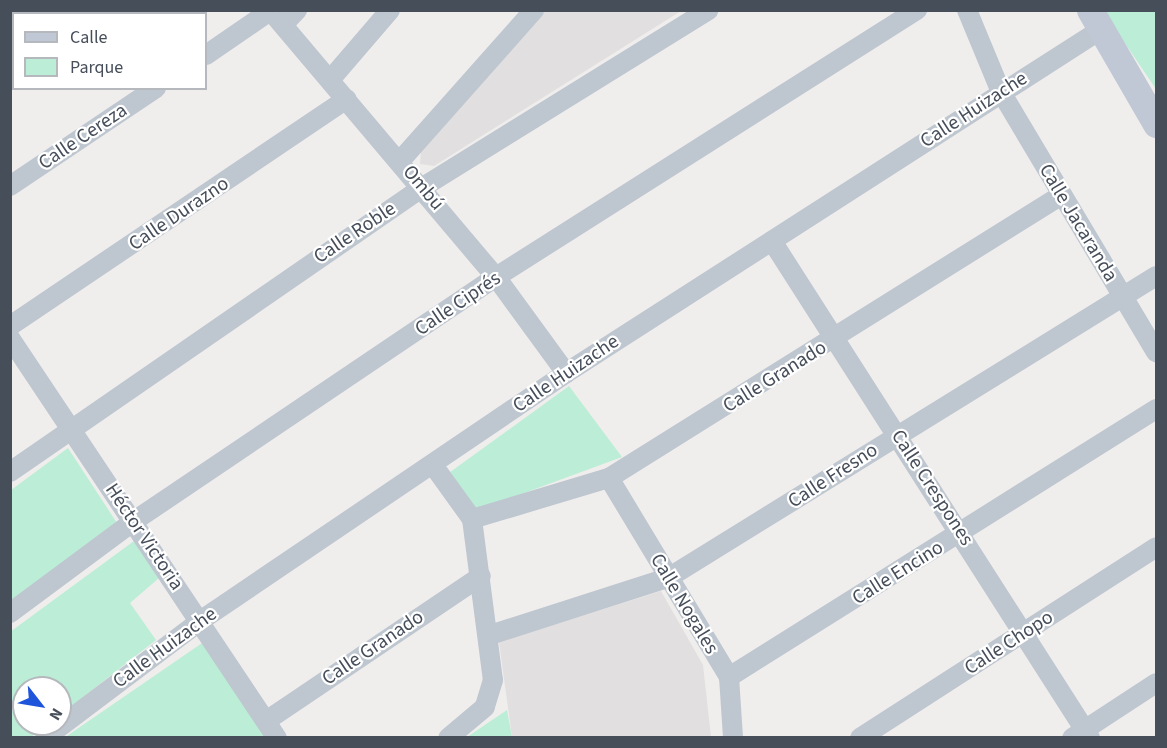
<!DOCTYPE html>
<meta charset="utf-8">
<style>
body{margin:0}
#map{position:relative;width:1167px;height:748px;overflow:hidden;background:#f0eeed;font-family:"Source Sans 3",sans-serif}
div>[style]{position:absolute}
.education>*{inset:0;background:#e1dfdf}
.green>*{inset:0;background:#bcedd6}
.street>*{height:20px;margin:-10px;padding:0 10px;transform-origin:10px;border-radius:10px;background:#bec6cf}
.secondary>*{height:27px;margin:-13.5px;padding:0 13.5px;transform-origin:13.5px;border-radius:13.5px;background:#c0c8d6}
span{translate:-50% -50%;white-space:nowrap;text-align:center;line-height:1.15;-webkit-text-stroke:4.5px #fff;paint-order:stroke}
.street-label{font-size:20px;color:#464e5a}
.frame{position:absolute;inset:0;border:12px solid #464e5a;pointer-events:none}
.legend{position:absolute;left:12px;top:12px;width:195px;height:78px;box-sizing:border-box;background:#fff;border:2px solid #b5b8bd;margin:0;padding:8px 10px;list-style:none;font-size:18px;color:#464e5a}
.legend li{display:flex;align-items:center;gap:12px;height:30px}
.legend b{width:30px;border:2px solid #b5b8bd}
.north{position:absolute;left:12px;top:676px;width:60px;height:60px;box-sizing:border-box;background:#fff;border:2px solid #b5b8bd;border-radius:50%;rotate:121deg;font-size:16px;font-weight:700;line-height:24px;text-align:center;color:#464e5a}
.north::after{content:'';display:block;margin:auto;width:21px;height:27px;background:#1e55da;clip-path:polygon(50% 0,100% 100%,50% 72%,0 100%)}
</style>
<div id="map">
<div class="education">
<i style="clip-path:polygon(545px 11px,681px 11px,434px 166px,420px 164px,421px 150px)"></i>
<i style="clip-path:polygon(661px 591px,703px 665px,711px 737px,512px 737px,499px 642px)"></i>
</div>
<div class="green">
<i style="clip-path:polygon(1103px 11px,1156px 11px,1156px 89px)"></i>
<i style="clip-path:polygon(569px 386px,622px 457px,475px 511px,446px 475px)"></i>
<i style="clip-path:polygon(68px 448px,117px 523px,11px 604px,11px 490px)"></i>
<i style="clip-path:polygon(134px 541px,159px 578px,130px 603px,156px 640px,60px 715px,60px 688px,24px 688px,24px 724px,48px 724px,31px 737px,11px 737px,10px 632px)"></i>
<i style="clip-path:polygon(205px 641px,268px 738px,64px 738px)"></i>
<i style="clip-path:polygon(507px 710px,512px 737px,467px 737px)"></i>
</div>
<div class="street">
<i style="left:270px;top:10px;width:350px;rotate:49.8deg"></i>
<i style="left:496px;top:277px;width:119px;rotate:53.9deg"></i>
<i style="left:967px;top:10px;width:89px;rotate:67.5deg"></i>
<i style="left:1001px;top:92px;width:303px;rotate:59.2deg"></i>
<i style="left:63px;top:14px;width:6px;rotate:-45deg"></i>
<i style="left:283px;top:25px;width:21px;rotate:-47deg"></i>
<i style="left:10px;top:49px;width:4px;rotate:-27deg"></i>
<i style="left:206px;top:55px;width:78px;rotate:-34.5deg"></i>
<i style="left:330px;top:80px;width:92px;rotate:-49.4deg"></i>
<i style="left:400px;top:161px;width:202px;rotate:-48.4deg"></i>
<i style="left:10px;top:186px;width:176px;rotate:-33.9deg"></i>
<i style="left:772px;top:241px;width:590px;rotate:57.39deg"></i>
<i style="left:10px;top:326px;width:406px;rotate:-34deg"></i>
<i style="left:10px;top:338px;width:481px;rotate:56.3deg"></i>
<i style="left:433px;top:465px;width:67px;rotate:54.2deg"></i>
<i style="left:472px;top:519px;width:162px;rotate:82.6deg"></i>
<i style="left:493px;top:680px;width:28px;rotate:107deg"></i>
<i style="left:485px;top:707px;width:48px;rotate:140deg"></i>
<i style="left:10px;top:472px;width:502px;rotate:-34.61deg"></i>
<i style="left:423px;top:187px;width:336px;rotate:-31.8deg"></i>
<i style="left:609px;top:478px;width:232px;rotate:58.9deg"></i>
<i style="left:729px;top:677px;width:61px;rotate:86.2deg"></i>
<i style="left:472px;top:519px;width:143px;rotate:-16.7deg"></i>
<i style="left:609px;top:478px;width:532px;rotate:-32.02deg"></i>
<i style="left:10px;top:613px;width:154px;rotate:-36.6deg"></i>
<i style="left:134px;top:521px;width:437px;rotate:-34deg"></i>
<i style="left:496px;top:277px;width:499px;rotate:-32.4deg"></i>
<i style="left:490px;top:635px;width:187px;rotate:-17.8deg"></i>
<i style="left:668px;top:578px;width:574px;rotate:-31.75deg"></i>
<i style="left:729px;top:677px;width:504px;rotate:-32.11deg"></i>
<i style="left:266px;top:721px;width:259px;rotate:-34deg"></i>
<i style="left:45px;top:738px;width:194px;rotate:-37deg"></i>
<i style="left:200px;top:621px;width:442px;rotate:-34.1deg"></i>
<i style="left:566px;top:373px;width:635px;rotate:-32.71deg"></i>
<i style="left:860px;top:738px;width:352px;rotate:-32.8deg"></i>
<i style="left:1072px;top:738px;width:100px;rotate:-33.2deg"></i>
</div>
<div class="secondary">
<i style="left:1090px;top:10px;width:132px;rotate:59.9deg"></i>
</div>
<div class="street-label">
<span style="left:974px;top:110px;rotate:-33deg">Calle Huizache</span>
<span style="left:83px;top:137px;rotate:-34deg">Calle Cereza</span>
<span style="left:423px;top:188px;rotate:50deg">Ombú</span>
<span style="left:179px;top:214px;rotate:-34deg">Calle Durazno</span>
<span style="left:1078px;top:223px;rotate:59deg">Calle Jacaranda</span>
<span style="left:355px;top:233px;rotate:-34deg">Calle Roble</span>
<span style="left:458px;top:304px;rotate:-34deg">Calle Ciprés</span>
<span style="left:566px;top:374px;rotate:-34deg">Calle Huizache</span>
<span style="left:775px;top:377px;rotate:-32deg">Calle Granado</span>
<span style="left:833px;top:476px;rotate:-33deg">Calle Fresno</span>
<span style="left:932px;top:488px;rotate:57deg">Calle Crespones</span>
<span style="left:144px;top:537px;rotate:56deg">Héctor Victoria</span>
<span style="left:898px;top:573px;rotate:-32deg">Calle Encino</span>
<span style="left:684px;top:604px;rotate:59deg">Calle Nogales</span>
<span style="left:1009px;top:643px;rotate:-33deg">Calle Chopo</span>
<span style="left:165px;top:648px;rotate:-36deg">Calle Huizache</span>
<span style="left:373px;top:648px;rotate:-34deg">Calle Granado</span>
</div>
<div class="frame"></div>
<ul class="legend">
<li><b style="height:8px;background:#c0c8d6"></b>Calle</li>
<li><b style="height:16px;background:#bcedd6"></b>Parque</li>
</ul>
<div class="north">N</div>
</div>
